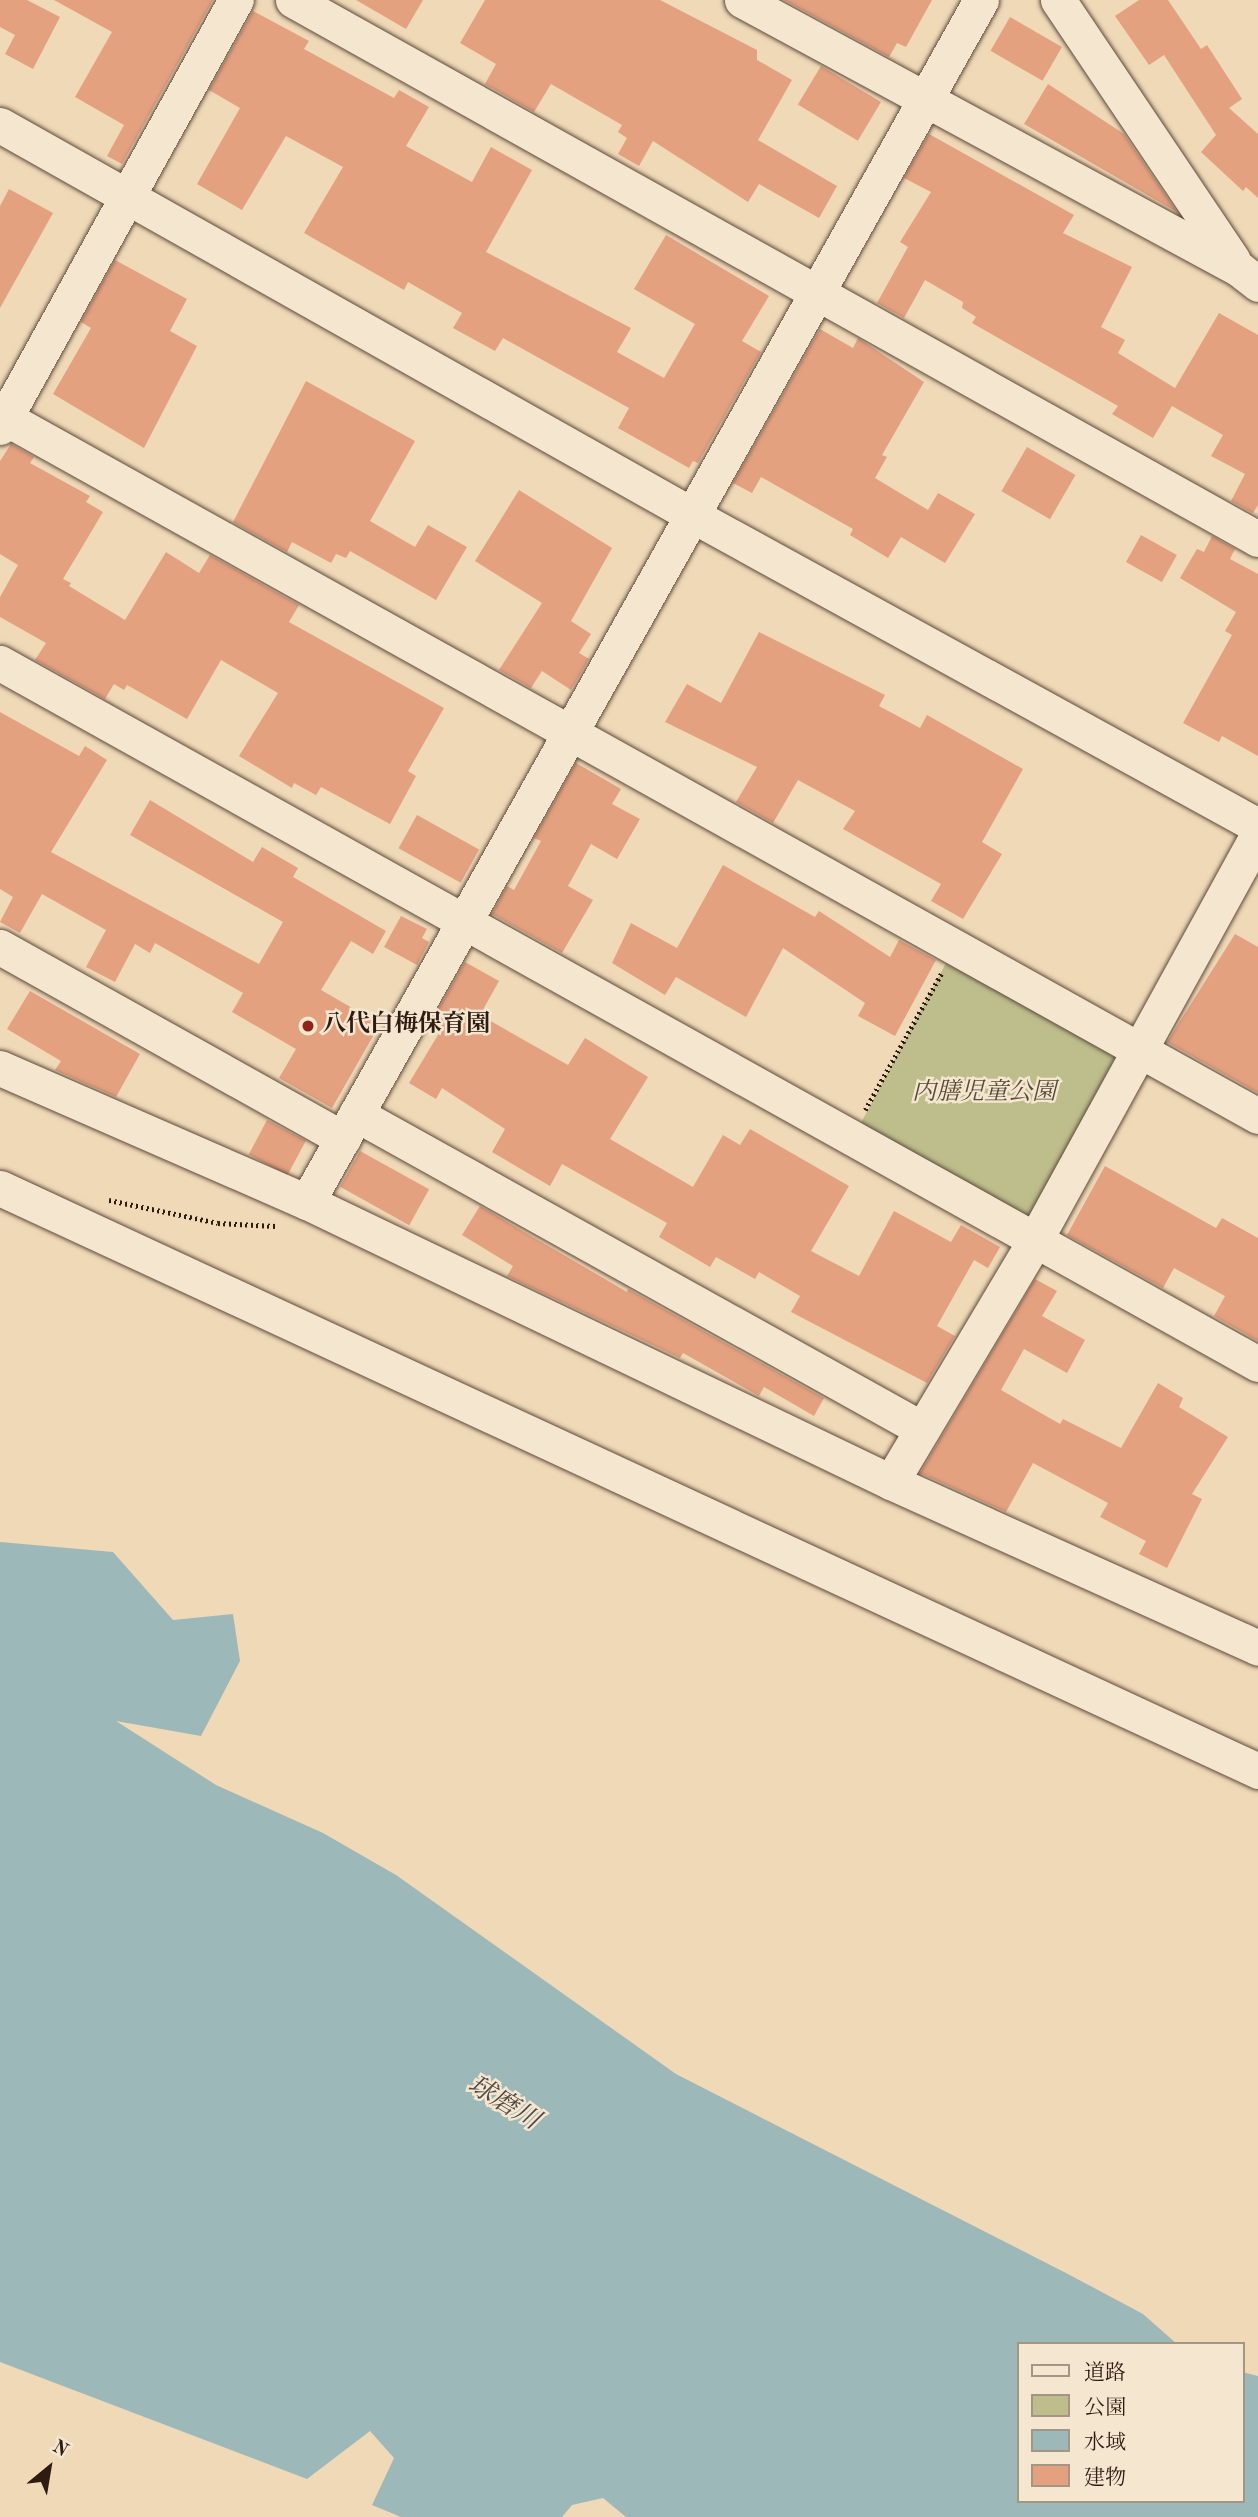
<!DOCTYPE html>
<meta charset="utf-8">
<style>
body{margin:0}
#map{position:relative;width:1258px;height:2517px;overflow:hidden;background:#f0d9b7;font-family:"Old Standard TT","Noto Serif JP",serif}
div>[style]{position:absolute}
.green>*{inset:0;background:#bdbe8c;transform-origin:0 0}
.water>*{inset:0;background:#9db8b8}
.building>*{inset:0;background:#e4a180;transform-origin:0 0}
.path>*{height:4.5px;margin-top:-2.25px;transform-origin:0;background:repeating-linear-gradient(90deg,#2e1b12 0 2px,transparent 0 5.5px)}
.roads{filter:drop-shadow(0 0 2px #5e4a3b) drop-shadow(0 0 2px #5e4a3b)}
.minor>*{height:35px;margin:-17.5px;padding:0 17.5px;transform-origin:17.5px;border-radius:17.5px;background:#f5e6d0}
.dots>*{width:19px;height:19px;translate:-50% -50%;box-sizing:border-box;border:4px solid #f5e6d0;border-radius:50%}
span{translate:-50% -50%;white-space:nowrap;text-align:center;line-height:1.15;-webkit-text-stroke:5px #f5e6d0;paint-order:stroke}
.poi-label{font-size:24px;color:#2e1b12;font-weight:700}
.left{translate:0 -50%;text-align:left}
.park-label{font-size:24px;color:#594c37;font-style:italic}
.water-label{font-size:26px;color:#4f4a44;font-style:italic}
.legend{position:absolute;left:1017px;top:2342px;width:228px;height:161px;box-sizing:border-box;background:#f5e6d0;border:2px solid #a59584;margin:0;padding:9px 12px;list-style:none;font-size:21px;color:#2e1b12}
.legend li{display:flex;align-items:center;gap:14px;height:35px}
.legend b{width:35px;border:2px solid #a59584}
.north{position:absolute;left:14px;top:2433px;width:70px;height:70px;-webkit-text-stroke:5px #f5e6d0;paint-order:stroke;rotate:30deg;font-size:19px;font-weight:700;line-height:28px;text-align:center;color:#2e1b12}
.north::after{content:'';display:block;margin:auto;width:24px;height:32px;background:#2e1b12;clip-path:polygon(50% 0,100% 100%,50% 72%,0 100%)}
</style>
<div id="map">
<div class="green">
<i style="left:946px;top:963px;width:194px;height:195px;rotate:28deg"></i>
</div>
<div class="water">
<i style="clip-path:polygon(0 1542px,113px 1552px,173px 1620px,233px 1614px,240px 1661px,201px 1736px,116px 1721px,216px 1785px,323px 1833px,396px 1875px,676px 2074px,1066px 2273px,1143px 2314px,1177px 2344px,1018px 2344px,1018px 2501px,1242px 2501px,1242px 2372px,1258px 2376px,1258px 2517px,626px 2517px,603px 2498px,572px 2505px,562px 2517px,401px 2517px,372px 2505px,394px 2458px,370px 2431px,307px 2479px,0 2362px)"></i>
</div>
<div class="building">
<i style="clip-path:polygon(0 0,27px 0,60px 17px,33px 69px,5px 54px,15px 35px,0 27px)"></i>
<i style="clip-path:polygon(54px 0,213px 0,122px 164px,107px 156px,124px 125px,75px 97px,112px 32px)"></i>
<i style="clip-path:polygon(356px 0,423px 0,406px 29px)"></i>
<i style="clip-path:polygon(485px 0,660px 0,757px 50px,757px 60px,792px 80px,758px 140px,837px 186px,819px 218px,759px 184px,748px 202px,653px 141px,639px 166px,618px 154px,627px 138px,618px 132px,622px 125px,551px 84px,534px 112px,485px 84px,496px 64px,460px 43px)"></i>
<i style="clip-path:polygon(784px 0,932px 0,906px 47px,897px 43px,889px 57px)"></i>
<i style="clip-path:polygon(1139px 0,1168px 0,1201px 49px,1207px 45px,1242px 99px,1229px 108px,1258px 134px,1258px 198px,1246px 187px,1243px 191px,1201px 152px,1216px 135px,1164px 55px,1149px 65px,1115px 16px)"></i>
<i style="clip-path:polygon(253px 11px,309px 41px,304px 49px,394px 98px,399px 90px,429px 107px,406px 146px,472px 182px,491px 147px,532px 170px,486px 252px,631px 328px,617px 352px,664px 378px,695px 324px,634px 289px,666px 235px,769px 296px,742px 341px,761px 352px,698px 463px,693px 461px,689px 468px,618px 428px,629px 408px,503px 338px,495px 351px,453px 328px,462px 313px,408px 282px,404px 290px,304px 233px,343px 167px,286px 136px,242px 210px,197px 184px,240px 108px,209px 90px)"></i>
<i style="left:1010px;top:17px;width:60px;height:39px;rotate:30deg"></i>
<i style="left:821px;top:66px;width:70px;height:45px;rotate:31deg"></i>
<i style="clip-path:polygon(1048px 84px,1124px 134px,1177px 212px,1024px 124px)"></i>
<i style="clip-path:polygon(929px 134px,1074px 215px,1063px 233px,1132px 267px,1101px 327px,1125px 340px,1118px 353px,1175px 388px,1219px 313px,1258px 335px,1258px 505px,1253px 513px,1231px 501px,1245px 474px,1211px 456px,1223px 435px,1172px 406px,1153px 438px,1112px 414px,1118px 406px,972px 323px,976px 317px,962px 308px,963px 302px,925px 280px,904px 318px,877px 303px,908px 247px,900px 242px,931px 192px,904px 178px)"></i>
<i style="clip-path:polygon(9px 189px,53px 213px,0 308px,0 206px)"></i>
<i style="clip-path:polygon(115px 260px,187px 299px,170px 331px,197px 346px,144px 448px,53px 394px,91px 328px,81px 322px)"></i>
<i style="clip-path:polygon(820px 329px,853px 348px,858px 338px,924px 382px,882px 455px,887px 457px,875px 478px,928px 510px,938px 493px,975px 514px,945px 563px,901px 537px,888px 558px,850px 535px,853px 529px,761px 477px,752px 493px,733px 483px)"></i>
<i style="clip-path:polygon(306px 381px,415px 441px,370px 521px,415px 547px,428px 525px,467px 547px,436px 600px,350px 551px,346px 558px,336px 554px,331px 563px,292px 542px,287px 552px,233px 522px)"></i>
<i style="clip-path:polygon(11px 444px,34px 457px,30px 463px,90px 496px,86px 502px,103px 512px,63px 579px,71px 583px,69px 586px,125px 620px,166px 552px,199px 573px,210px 555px,299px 605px,289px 622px,444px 708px,408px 771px,416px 776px,390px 824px,321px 787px,316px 795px,294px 783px,292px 788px,239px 756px,278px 693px,221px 660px,187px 719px,127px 685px,124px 690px,114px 684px,105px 699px,35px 660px,46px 643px,0 617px,0 597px,18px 565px,0 554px,0 461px)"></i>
<i style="left:1027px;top:447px;width:56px;height:51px;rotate:30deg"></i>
<i style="clip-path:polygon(519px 490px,612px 548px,571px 621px,591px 634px,579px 653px,589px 659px,571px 690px,542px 671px,531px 688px,499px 670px,542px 603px,475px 561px)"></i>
<i style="left:1141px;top:535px;width:41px;height:31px;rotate:29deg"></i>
<i style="clip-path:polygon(1212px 536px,1235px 549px,1230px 559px,1258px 574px,1258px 756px,1222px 736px,1219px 742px,1183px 723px,1232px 635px,1225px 631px,1236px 612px,1180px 578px,1197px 549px,1204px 552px)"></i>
<i style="clip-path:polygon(759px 632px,885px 695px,879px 706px,920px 728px,927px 715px,1023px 769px,982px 842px,1002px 854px,963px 919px,931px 901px,941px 884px,843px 829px,855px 811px,798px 780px,773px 823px,736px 802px,757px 767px,665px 722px,687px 684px,721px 703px)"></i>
<i style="clip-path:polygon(0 712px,79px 756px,85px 746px,107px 760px,51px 852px,259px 964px,283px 922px,130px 835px,150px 800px,253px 862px,262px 847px,298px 868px,293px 877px,386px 931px,373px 954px,351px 941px,321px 990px,380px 1024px,332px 1108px,279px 1078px,296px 1049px,232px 1012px,243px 993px,155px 943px,150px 953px,135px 944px,115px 982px,86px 967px,106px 930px,42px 894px,20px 933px,0 922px,13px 897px,0 889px)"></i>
<i style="clip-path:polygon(576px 763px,621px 789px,612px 804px,640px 819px,617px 859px,591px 844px,568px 886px,593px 900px,562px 953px,492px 914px,507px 886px,514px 890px,541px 841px,534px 838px)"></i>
<i style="left:417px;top:815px;width:71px;height:38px;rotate:29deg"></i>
<i style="clip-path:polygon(723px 865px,815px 917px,819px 911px,890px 957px,899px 940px,936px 960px,895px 1036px,858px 1016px,865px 1003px,783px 948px,746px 1017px,676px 977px,665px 995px,612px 963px,631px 923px,677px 948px)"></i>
<i style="clip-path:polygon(401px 916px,427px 929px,422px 938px,429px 942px,417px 965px,384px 947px)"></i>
<i style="clip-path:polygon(1235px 934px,1258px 947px,1258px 1093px,1167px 1042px)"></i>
<i style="clip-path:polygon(465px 962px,499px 981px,480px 1015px,568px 1065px,585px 1038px,648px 1077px,610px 1139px,693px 1187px,723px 1135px,740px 1145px,750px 1129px,849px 1186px,811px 1251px,859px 1276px,894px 1211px,951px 1242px,961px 1225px,1000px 1247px,988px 1268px,974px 1260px,937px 1326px,955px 1336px,927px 1383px,791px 1312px,800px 1296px,759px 1272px,755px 1279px,716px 1257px,710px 1267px,659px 1237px,667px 1223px,562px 1164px,550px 1186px,492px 1152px,505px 1129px,442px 1088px,436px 1099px,409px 1083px,441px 1030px,430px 1024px)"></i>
<i style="clip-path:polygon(30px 991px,140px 1054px,116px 1097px,55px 1070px,61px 1061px,7px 1029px)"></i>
<i style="left:267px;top:1120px;width:44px;height:39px;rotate:28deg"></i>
<i style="left:360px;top:1151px;width:79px;height:41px;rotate:29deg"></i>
<i style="clip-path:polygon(1105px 1166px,1216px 1228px,1222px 1218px,1258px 1238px,1258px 1341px,1214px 1316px,1225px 1296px,1174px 1268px,1163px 1288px,1067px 1235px)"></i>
<i style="clip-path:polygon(480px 1206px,627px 1292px,628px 1289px,824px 1398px,814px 1416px,764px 1387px,759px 1396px,683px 1353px,680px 1358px,507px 1276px,513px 1266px,462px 1235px)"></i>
<i style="clip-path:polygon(1035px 1279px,1057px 1291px,1042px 1316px,1085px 1340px,1067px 1373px,1024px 1349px,1001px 1390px,1060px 1424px,1063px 1419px,1121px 1448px,1158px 1383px,1183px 1398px,1179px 1407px,1228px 1437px,1192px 1494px,1202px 1499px,1167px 1568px,1139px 1554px,1146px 1541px,1100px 1517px,1108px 1503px,1033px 1463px,1006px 1512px,920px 1473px)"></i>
</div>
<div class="path">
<i style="left:865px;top:1110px;width:156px;rotate:-60.8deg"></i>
<i style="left:109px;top:1200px;width:111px;rotate:11.9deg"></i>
<i style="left:218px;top:1223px;width:58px;rotate:3deg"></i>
</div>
<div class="roads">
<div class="minor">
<i style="left:293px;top:0;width:1105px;rotate:29.19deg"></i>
<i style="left:742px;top:0;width:565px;rotate:28.42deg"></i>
<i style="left:1239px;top:269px;width:24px;rotate:38deg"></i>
<i style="left:1058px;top:0;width:313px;rotate:56.1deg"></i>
<i style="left:0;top:125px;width:794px;rotate:29.4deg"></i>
<i style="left:692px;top:515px;width:646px;rotate:28.79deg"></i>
<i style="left:0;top:415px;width:1440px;rotate:29.13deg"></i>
<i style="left:0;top:427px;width:488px;rotate:-61.1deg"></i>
<i style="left:0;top:663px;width:1440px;rotate:29.13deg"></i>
<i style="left:0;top:947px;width:393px;rotate:29.2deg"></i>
<i style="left:0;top:1068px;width:335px;rotate:23.6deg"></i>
<i style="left:307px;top:1202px;width:648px;rotate:25.62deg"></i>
<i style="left:891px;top:1482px;width:403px;rotate:24.3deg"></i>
<i style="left:356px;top:1114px;width:648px;rotate:29.1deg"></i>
<i style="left:0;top:1188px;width:1387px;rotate:24.86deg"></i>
<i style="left:307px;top:1202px;width:1378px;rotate:-60.72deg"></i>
<i style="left:891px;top:1482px;width:282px;rotate:-59.2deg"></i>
<i style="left:1035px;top:1240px;width:463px;rotate:-61.2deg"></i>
</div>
</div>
<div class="dots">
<i style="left:308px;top:1026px;background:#8f2418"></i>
</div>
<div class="poi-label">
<span class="left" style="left:322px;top:1026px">八代白梅保育園</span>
</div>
<div class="park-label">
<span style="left:984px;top:1094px">内膳児童公園</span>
</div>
<div class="water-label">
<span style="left:503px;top:2104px;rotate:31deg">球磨川</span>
</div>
<ul class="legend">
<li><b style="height:9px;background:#f5e6d0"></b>道路</li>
<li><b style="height:19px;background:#bdbe8c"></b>公園</li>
<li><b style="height:19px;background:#9db8b8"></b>水域</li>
<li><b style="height:19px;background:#e4a180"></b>建物</li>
</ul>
<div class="north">N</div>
</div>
